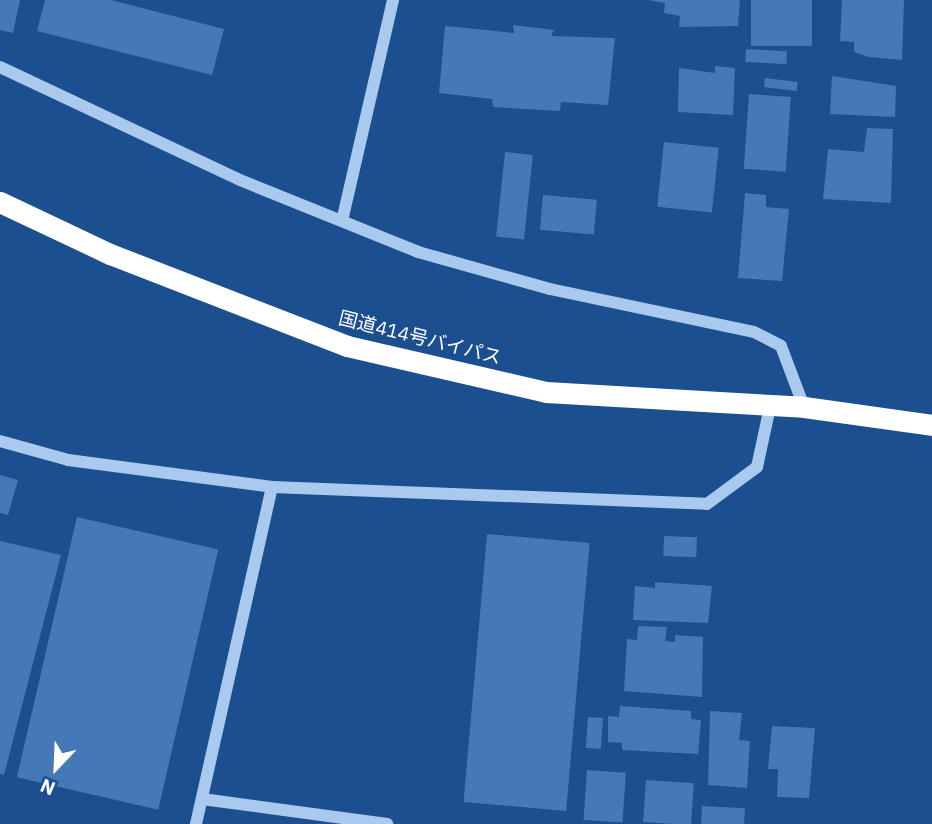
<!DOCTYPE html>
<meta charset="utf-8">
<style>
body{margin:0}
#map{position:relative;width:932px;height:824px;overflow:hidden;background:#1b4f8f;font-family:"IBM Plex Sans","Noto Sans JP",sans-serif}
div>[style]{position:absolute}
.building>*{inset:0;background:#4478b7;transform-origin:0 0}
.minor>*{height:12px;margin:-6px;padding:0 6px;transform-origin:6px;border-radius:6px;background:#a9c9ee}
.highway>*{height:21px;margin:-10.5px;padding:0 10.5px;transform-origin:10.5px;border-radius:10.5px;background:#fff}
span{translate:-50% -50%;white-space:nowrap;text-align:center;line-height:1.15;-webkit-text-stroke:5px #1b4f8f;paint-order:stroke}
.street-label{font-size:19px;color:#fff}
.north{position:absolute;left:21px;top:733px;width:70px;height:70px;-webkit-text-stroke:5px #1b4f8f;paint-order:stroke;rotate:203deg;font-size:19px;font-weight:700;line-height:28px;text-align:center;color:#fff}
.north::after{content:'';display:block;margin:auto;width:24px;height:32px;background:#fff;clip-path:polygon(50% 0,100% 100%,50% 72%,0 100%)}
</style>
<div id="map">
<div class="building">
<i style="clip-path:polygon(0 0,20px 0,13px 33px,0 30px)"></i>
<i style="clip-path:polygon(45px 0,111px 0,224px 29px,212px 75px,37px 31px)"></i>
<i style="clip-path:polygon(648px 0,740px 0,738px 26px,679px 27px,680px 16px,664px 13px,665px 3px)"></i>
<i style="left:751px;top:0;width:61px;height:46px"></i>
<i style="clip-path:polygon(842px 0,904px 0,902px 60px,869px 57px,854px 52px,854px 42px,840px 41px)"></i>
<i style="clip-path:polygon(513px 25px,554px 30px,551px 36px,615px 38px,608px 105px,561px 102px,560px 111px,493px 107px,492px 99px,439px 93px,445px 26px,514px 33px)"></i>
<i style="left:746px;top:49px;width:41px;height:13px;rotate:3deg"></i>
<i style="clip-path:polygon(715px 66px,735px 68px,733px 115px,678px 112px,679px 68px,715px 73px)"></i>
<i style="clip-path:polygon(832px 76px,896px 86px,895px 117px,830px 114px)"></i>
<i style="left:765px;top:78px;width:33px;height:9px;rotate:7deg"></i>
<i style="left:749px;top:94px;width:42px;height:75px;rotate:4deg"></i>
<i style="clip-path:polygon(867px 128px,893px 129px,891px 203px,823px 199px,828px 149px,864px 152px)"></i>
<i style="left:664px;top:142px;width:55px;height:65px;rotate:6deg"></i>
<i style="left:505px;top:152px;width:28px;height:85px;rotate:6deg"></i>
<i style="clip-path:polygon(745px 193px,766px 195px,766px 207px,789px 209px,782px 281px,738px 278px)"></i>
<i style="left:543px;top:195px;width:54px;height:35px;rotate:5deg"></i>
<i style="clip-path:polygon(0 475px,18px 480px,8px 515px,0 513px)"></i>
<i style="left:77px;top:517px;width:145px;height:267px;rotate:13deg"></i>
<i style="left:487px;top:534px;width:103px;height:269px;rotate:5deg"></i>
<i style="left:664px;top:536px;width:33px;height:20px;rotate:2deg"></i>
<i style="clip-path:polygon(0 541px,61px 555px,4px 775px,0 774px)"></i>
<i style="clip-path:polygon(655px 582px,712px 586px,708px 623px,633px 620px,635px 586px,655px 588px)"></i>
<i style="clip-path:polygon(638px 626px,667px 627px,665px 641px,675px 642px,675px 635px,703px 637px,702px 697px,624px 691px,627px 639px,637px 640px)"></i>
<i style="clip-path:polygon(620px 706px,691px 711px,691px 719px,701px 720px,698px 754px,622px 750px,622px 743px,608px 742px,608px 716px,619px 717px)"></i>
<i style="clip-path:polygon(710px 711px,742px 713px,739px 740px,750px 741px,747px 788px,708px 785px)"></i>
<i style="left:588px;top:717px;width:15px;height:31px;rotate:4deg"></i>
<i style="clip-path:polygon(772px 726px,815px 728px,809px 798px,777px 797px,778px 769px,768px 769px)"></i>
<i style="left:587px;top:770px;width:39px;height:50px;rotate:4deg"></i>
<i style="left:646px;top:780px;width:48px;height:42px;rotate:4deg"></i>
<i style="left:702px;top:806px;width:43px;height:18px;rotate:3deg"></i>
</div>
<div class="minor">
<i style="left:0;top:67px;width:265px;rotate:25.2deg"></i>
<i style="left:240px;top:180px;width:192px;rotate:22deg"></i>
<i style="left:418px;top:252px;width:137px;rotate:15.7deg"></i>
<i style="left:550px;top:289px;width:208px;rotate:11.9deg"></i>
<i style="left:754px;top:332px;width:30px;rotate:27deg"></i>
<i style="left:781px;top:346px;width:65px;rotate:69.3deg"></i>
<i style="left:342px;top:221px;width:227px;rotate:-77deg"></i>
<i style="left:0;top:441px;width:71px;rotate:15.6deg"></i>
<i style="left:68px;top:460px;width:206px;rotate:7.5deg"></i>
<i style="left:272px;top:487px;width:435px;rotate:2.2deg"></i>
<i style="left:707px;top:504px;width:62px;rotate:-36.5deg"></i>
<i style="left:757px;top:467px;width:61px;rotate:-77.8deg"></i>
<i style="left:202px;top:799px;width:187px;rotate:7.7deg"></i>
<i style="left:196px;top:824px;width:345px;rotate:-77.3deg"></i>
</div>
<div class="highway">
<i style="left:0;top:202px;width:122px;rotate:25.3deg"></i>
<i style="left:110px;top:254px;width:254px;rotate:21.2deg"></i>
<i style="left:347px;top:346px;width:204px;rotate:13deg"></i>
<i style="left:546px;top:392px;width:258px;rotate:3.3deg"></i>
<i style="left:804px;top:407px;width:129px;rotate:8deg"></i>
</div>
<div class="street-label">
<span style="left:420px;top:338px;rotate:14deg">国道414号バイパス</span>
</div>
<div class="north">N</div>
</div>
